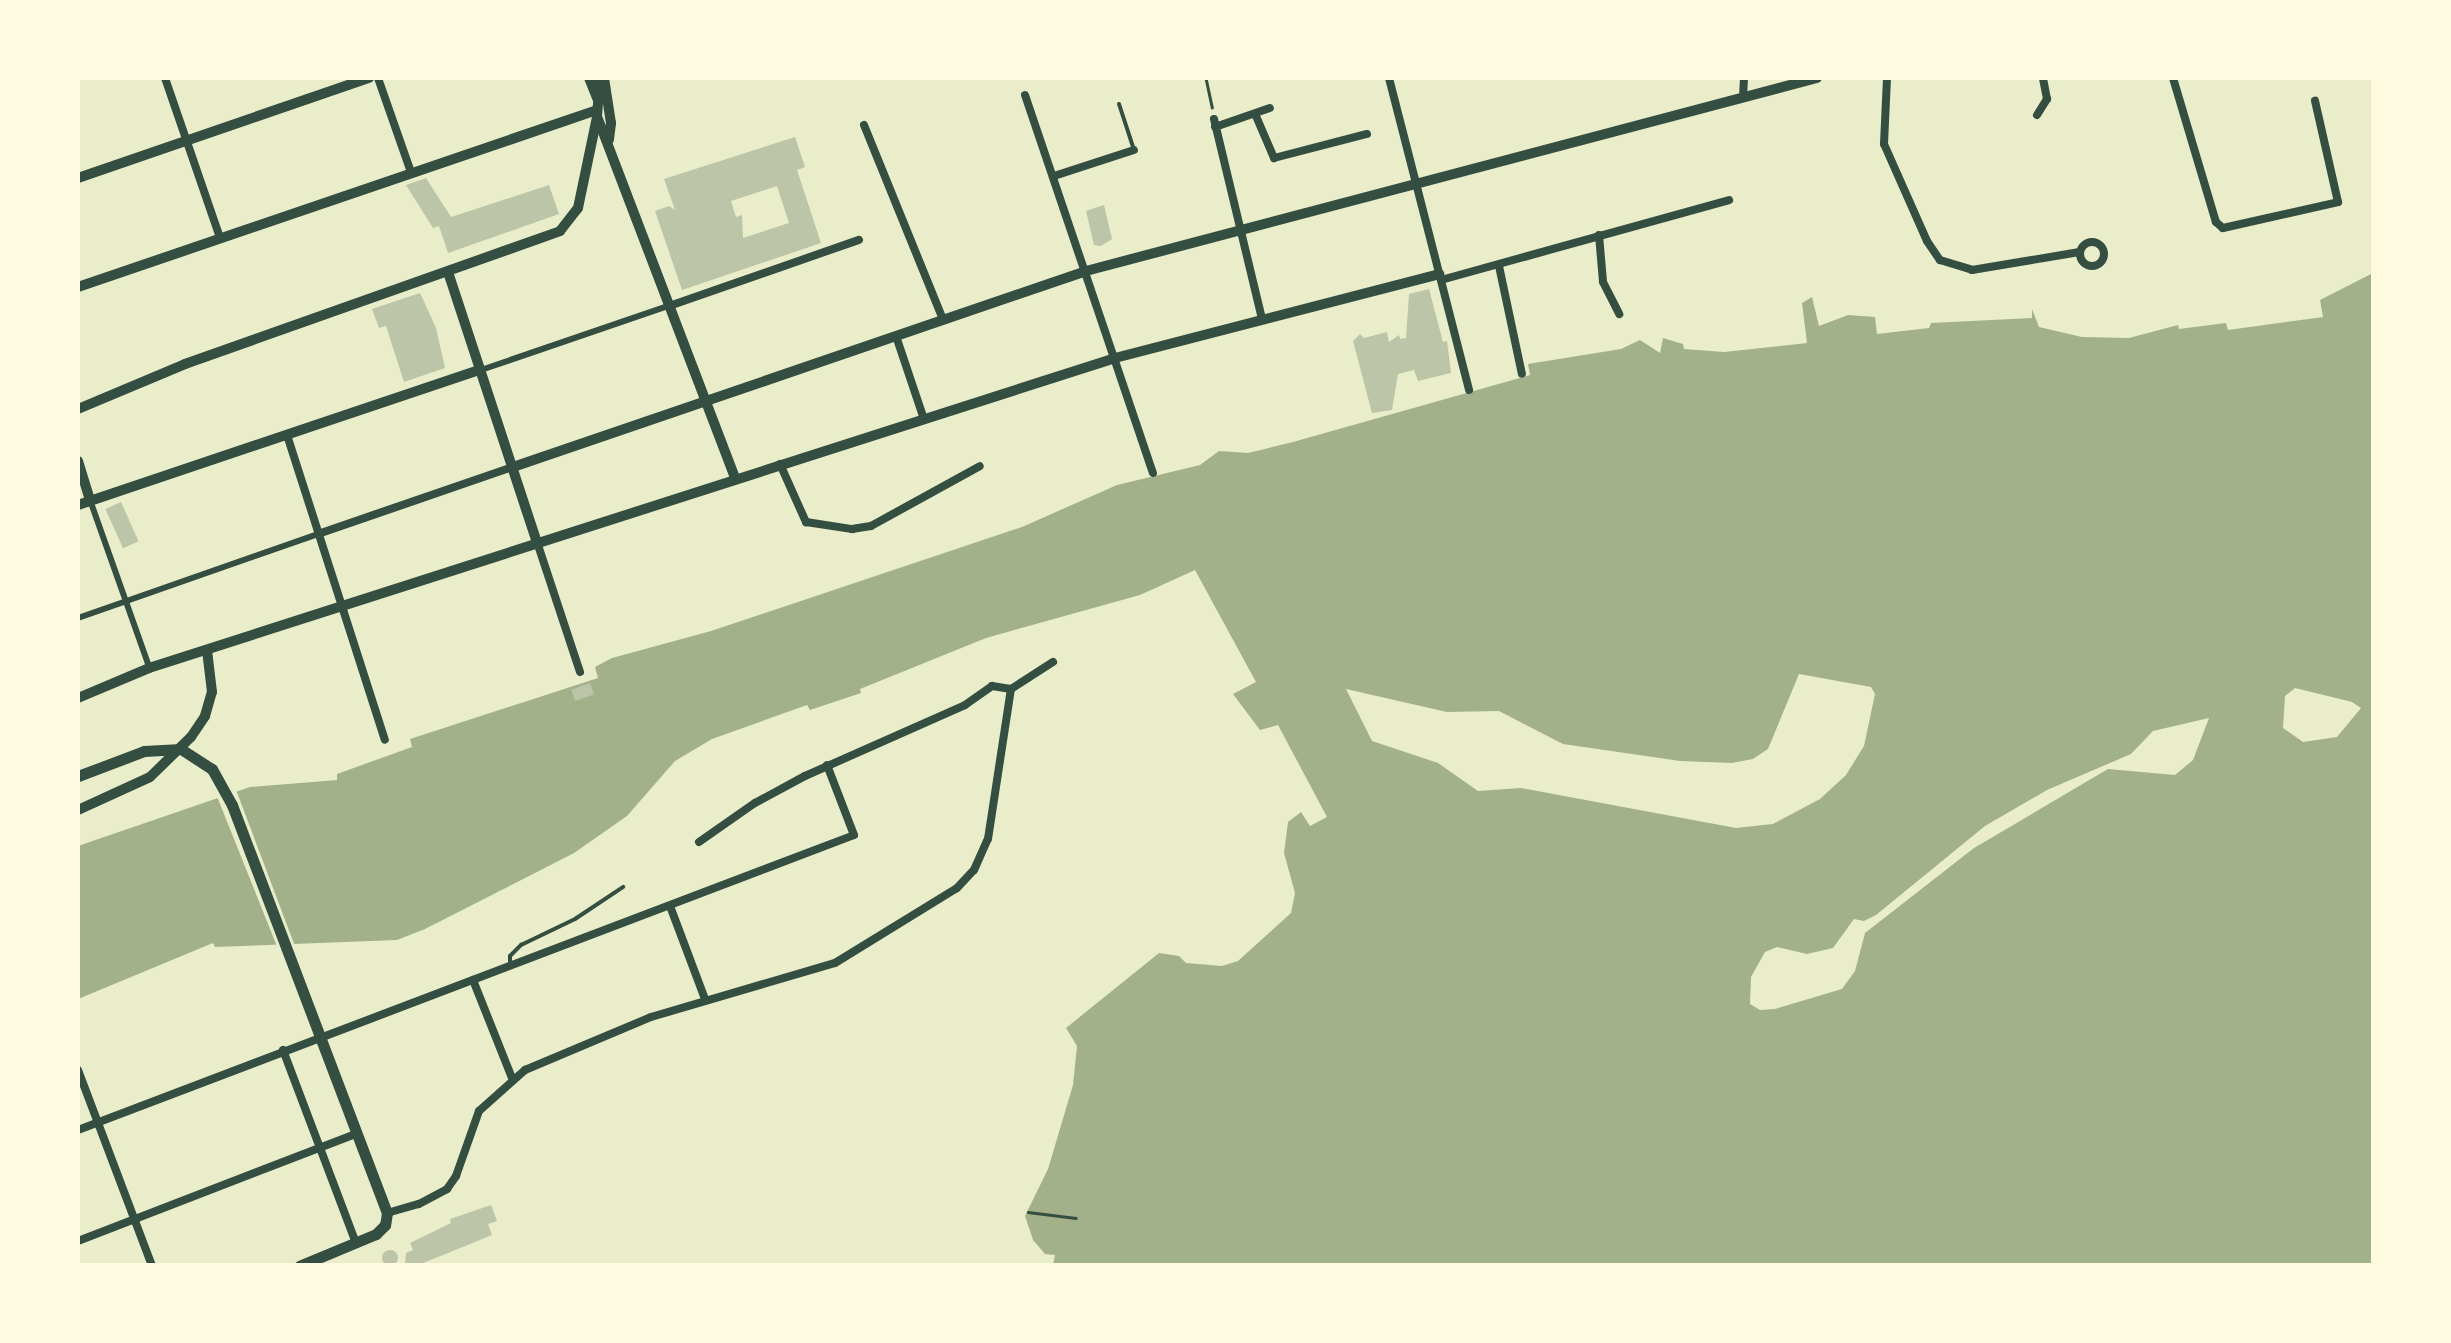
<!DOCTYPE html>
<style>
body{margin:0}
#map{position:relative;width:2451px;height:1343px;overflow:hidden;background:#e9edc9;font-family:Signika,sans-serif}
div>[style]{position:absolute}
.water>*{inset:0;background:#a3b18a}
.pier>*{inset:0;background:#e9edc9}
.building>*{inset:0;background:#bcc5a7;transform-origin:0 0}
.round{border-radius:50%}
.path>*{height:2.5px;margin:-1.25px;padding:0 1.25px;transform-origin:1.25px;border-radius:1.25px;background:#344e41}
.service>*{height:4px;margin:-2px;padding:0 2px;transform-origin:2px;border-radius:2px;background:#344e41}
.pedestrian>*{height:6px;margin:-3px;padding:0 3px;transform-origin:3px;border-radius:3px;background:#344e41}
.minor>*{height:8px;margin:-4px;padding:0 4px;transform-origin:4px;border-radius:4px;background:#344e41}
.minor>.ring{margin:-4px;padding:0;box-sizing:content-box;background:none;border:8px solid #344e41;border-radius:50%}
.tertiary>*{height:10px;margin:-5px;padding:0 5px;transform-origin:5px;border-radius:5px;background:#344e41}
.secondary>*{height:11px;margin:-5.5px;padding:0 5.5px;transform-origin:5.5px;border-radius:5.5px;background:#344e41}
span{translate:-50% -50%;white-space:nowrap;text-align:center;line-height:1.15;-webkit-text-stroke:9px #fefae0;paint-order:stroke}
.frame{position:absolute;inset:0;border:80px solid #fefae0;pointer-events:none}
</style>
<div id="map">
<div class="water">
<i style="clip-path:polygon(evenodd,2373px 273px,2373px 1265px,1053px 1265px,1055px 1255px,1045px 1254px,1033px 1240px,1025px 1216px,1048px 1169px,1073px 1085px,1077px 1046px,1066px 1028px,1159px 953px,1179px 956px,1186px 963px,1222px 966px,1238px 961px,1291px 913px,1295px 893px,1284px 853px,1288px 822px,1301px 812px,1310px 826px,1327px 817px,1278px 725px,1260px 730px,1233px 694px,1256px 682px,1195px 570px,1140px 595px,986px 638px,860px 689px,861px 693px,810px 710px,807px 705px,712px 739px,675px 761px,627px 816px,574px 853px,425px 929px,397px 940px,215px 947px,213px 943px,78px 999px,78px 846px,250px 787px,337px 780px,337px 774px,412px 747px,410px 739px,598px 678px,595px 667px,612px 658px,711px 631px,1022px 527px,1117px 485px,1200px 465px,1219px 451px,1248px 453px,1293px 442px,1530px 375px,1528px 364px,1621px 349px,1640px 340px,1660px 353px,1663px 338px,1683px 344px,1684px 349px,1724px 352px,1807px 343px,1802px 303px,1812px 297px,1819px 326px,1848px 315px,1875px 317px,1877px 334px,1929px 328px,1931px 323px,2032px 318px,2032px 309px,2039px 327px,2082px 337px,2129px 338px,2178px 325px,2179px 329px,2226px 323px,2228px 330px,2323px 317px,2320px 300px,2373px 273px,1799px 674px,1871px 687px,1875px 694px,1864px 746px,1846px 775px,1820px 799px,1773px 824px,1736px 828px,1521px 788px,1478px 791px,1438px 763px,1372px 741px,1346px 689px,1447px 712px,1499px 711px,1563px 744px,1680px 761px,1732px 763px,1753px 759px,1768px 749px,1799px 674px,2373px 273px,2295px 688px,2352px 702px,2361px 708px,2337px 737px,2303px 742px,2283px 728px,2285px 696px,2295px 688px,2373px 273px,2209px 718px,2193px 760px,2175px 775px,2108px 769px,1974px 848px,1865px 933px,1855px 971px,1842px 989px,1775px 1009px,1760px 1010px,1750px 1004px,1751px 977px,1765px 952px,1777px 947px,1807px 954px,1833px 948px,1854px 919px,1864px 921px,1876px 915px,1985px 826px,2047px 790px,2131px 754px,2153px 731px,2209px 718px)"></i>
</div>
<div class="pier">
<i style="clip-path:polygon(235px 787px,296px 949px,278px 949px,216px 794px)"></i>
</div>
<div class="building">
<i style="clip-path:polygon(evenodd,795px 137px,805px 167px,797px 170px,821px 243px,682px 290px,655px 211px,669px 206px,675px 210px,664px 179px,795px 137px,777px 186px,789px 223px,743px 238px,742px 215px,736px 217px,731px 201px,777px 186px)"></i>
<i style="clip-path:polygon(426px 178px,451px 217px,549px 185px,559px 214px,448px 253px,439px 226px,433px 228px,406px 185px)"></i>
<i style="clip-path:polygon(1104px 205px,1112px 239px,1101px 246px,1094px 245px,1086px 211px)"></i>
<i style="clip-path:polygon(1429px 289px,1443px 342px,1447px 341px,1451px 373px,1418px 381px,1414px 370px,1398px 374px,1392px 410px,1372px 413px,1353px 341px,1360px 334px,1364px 338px,1387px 332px,1389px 342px,1399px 335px,1400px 339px,1406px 338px,1409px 294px)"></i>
<i style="clip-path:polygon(420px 293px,436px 328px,445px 368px,404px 382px,386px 326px,379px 328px,372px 309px)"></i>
<i style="left:121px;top:502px;width:43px;height:17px;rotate:66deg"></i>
<i style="left:590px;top:683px;width:12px;height:20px;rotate:70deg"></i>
<i style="clip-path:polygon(491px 1205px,497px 1221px,488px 1224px,492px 1235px,416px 1266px,405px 1266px,406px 1253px,413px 1250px,410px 1243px,451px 1223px,450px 1219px)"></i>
<i class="round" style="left:382px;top:1250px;width:16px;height:16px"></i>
</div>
<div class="path">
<i style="left:1206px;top:78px;width:30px;rotate:78deg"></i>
<i style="left:1028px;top:1212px;width:48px;rotate:7.1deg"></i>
</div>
<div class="service">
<i style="left:1119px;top:104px;width:48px;rotate:71.9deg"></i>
<i style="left:510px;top:965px;width:9px;rotate:-90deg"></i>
<i style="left:510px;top:956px;width:16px;rotate:-45deg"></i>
<i style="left:521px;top:945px;width:60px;rotate:-25.7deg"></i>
<i style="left:575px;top:919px;width:58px;rotate:-33.7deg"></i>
</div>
<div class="pedestrian">
<i style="left:481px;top:370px;width:198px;rotate:-18.9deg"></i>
<i style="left:90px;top:500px;width:177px;rotate:70.5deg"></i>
<i style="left:78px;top:618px;width:254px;rotate:-19.3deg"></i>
</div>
<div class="minor">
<i style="left:165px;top:78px;width:169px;rotate:71deg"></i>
<i style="left:378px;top:78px;width:100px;rotate:70.7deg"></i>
<i style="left:1389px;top:78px;width:322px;rotate:75.6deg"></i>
<i style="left:1887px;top:78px;width:66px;rotate:92.6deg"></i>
<i style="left:1884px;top:144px;width:106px;rotate:66.1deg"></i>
<i style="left:1927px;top:241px;width:23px;rotate:56deg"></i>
<i style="left:1940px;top:260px;width:34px;rotate:17deg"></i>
<i style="left:1972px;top:270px;width:109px;rotate:-9.5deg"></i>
<i style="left:2173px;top:78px;width:150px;rotate:73.4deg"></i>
<i style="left:2216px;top:222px;width:9px;rotate:41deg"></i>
<i style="left:2223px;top:228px;width:118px;rotate:-12.7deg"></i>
<i style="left:2338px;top:202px;width:104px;rotate:-102.8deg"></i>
<i style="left:1025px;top:95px;width:399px;rotate:71.3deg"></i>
<i style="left:1743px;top:97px;width:19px;rotate:-87deg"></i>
<i style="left:2037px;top:115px;width:19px;rotate:-58deg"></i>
<i style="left:2047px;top:99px;width:21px;rotate:-101deg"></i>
<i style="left:1256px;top:116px;width:46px;rotate:66.8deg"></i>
<i style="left:1274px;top:158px;width:96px;rotate:-14.5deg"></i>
<i style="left:1214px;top:119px;width:206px;rotate:76.5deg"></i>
<i style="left:864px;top:125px;width:210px;rotate:67.9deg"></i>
<i style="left:1215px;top:127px;width:58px;rotate:-19.1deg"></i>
<i style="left:1054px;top:176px;width:84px;rotate:-18deg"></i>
<i style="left:1599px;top:235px;width:47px;rotate:85.1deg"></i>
<i style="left:1603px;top:282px;width:36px;rotate:63deg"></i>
<i class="ring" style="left:2080px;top:242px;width:16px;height:16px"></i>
<i style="left:1499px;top:266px;width:110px;rotate:78deg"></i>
<i style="left:1441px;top:280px;width:299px;rotate:-15.5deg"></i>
<i style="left:672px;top:305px;width:198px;rotate:-19.2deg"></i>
<i style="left:896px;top:336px;width:88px;rotate:71.4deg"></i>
<i style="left:287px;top:435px;width:320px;rotate:72.2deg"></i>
<i style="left:780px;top:464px;width:64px;rotate:65.9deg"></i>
<i style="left:806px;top:522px;width:47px;rotate:8.7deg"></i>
<i style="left:852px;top:529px;width:19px;rotate:-9deg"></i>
<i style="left:871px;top:526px;width:124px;rotate:-28.8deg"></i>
<i style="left:318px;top:534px;width:206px;rotate:-19deg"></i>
<i style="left:537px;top:542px;width:137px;rotate:71.7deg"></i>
<i style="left:699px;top:842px;width:68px;rotate:-34.9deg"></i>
<i style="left:755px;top:803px;width:57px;rotate:-28.4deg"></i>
<i style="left:805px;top:776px;width:175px;rotate:-23.9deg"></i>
<i style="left:965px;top:705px;width:33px;rotate:-35deg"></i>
<i style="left:992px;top:686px;width:19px;rotate:9deg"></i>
<i style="left:1011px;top:689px;width:50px;rotate:-32.7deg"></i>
<i style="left:670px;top:906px;width:99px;rotate:69.4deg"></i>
<i style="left:473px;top:980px;width:105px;rotate:68.3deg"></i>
<i style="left:283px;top:1050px;width:206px;rotate:69.3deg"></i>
<i style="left:78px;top:1070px;width:210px;rotate:69.3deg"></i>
<i style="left:78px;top:1130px;width:830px;rotate:-20.81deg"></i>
<i style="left:854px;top:835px;width:75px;rotate:-111.1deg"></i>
<i style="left:387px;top:1213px;width:33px;rotate:-16deg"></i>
<i style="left:419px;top:1204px;width:32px;rotate:-28deg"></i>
<i style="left:447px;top:1189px;width:16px;rotate:-55deg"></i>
<i style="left:456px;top:1176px;width:69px;rotate:-70.5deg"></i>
<i style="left:479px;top:1111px;width:62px;rotate:-41.7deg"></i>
<i style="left:525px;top:1070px;width:137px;rotate:-22.8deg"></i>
<i style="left:651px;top:1017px;width:192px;rotate:-16.4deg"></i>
<i style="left:835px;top:963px;width:143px;rotate:-31.6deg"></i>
<i style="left:957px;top:888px;width:25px;rotate:-47deg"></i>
<i style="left:974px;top:870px;width:34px;rotate:-66deg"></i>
<i style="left:988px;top:839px;width:152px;rotate:-81.3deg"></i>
<i style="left:78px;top:1241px;width:294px;rotate:-21.1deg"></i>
</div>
<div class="tertiary">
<i style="left:589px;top:78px;width:22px;rotate:68deg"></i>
<i style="left:604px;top:78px;width:46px;rotate:81.2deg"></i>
<i style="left:611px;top:123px;width:17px;rotate:97deg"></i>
<i style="left:598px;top:119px;width:384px;rotate:69.1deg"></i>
<i style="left:78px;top:178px;width:308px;rotate:-19deg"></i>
<i style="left:448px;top:272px;width:284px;rotate:71.8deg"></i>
<i style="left:78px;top:287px;width:548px;rotate:-18.83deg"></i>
<i style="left:78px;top:409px;width:116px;rotate:-22.8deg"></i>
<i style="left:185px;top:364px;width:398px;rotate:-19.5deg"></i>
<i style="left:560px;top:231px;width:29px;rotate:-52deg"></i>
<i style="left:578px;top:208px;width:93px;rotate:-78.2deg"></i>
<i style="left:597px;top:117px;width:39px;rotate:-86deg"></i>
<i style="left:78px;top:461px;width:41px;rotate:72.9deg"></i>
<i style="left:513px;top:467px;width:606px;rotate:-18.88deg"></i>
<i style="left:1086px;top:271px;width:756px;rotate:-14.79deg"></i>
<i style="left:78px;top:505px;width:424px;rotate:-18.6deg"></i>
<i style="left:78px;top:698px;width:77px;rotate:-22.9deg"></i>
<i style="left:149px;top:668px;width:1015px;rotate:-17.79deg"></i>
<i style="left:1115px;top:358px;width:335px;rotate:-14.5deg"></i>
<i style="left:78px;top:810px;width:79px;rotate:-24.6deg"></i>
<i style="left:150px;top:777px;width:57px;rotate:-44.3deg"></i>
<i style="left:191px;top:737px;width:25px;rotate:-56deg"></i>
<i style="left:205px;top:716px;width:25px;rotate:-74deg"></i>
<i style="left:212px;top:692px;width:42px;rotate:-96.8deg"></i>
</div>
<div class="secondary">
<i style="left:78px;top:776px;width:71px;rotate:-20.7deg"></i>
<i style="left:144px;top:751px;width:37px;rotate:-3deg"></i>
<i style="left:181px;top:749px;width:37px;rotate:33deg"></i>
<i style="left:212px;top:769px;width:41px;rotate:60.9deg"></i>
<i style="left:232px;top:805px;width:436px;rotate:69.2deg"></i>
<i style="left:387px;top:1213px;width:12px;rotate:99deg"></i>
<i style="left:385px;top:1225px;width:13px;rotate:135deg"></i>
<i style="left:376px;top:1234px;width:83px;rotate:157.4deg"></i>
</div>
<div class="frame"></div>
</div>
